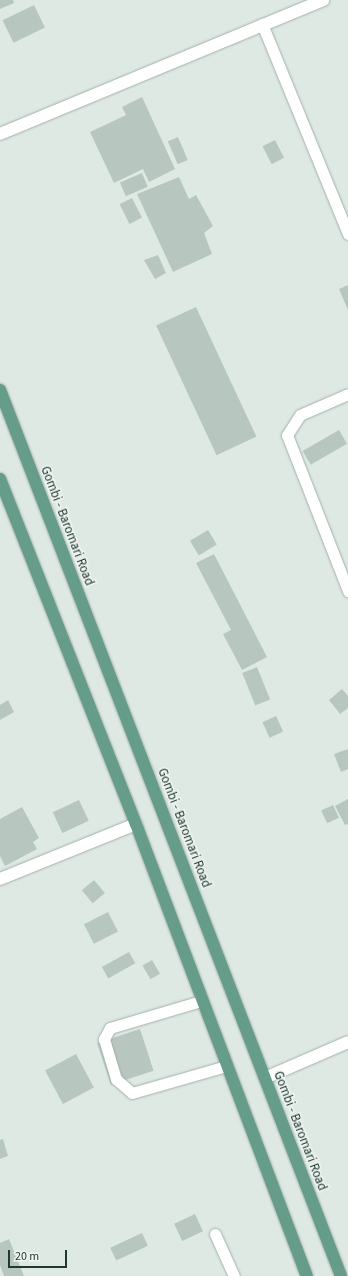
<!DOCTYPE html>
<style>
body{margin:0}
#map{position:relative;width:348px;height:1276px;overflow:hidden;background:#dfe9e4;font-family:"Source Sans 3",sans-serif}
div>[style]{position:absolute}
.building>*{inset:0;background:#b7c7bf;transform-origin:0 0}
.roads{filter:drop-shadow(0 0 1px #a2b0aa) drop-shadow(0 0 1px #a2b0aa)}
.lane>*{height:11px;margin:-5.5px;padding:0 5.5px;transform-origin:5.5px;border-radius:5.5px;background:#fff}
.street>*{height:12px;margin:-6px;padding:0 6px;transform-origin:6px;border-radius:6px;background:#fff}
.primary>*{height:12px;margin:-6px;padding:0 6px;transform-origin:6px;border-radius:6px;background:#659c8a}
span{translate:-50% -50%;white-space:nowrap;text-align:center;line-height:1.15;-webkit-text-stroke:3px #eff6f2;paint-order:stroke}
.street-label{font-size:13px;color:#213830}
.scale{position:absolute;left:8px;top:1250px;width:59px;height:18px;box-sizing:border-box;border:2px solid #213830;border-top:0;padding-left:5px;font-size:12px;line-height:14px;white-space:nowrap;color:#213830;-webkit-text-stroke:3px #eff6f2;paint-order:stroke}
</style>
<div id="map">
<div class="building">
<i style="clip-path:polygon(0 0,13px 0,14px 3px,0 9px)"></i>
<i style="left:34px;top:5px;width:25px;height:35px;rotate:64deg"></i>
<i style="clip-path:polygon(142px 97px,175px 169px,149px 182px,143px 169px,114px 183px,90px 132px,126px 115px,122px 107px)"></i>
<i style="left:178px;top:137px;width:25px;height:11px;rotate:67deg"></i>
<i style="left:275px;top:140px;width:20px;height:14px;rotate:63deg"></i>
<i style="left:142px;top:173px;width:15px;height:24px;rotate:67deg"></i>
<i style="clip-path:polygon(179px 177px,189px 199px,196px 195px,213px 226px,204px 233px,212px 254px,173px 272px,137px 194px)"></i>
<i style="left:132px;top:198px;width:22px;height:14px;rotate:63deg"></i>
<i style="clip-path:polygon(158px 255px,166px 273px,155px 279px,144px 260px)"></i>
<i style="clip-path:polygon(348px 285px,348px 310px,339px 289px)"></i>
<i style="left:196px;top:307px;width:143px;height:44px;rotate:65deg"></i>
<i style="left:339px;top:430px;width:16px;height:42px;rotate:60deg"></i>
<i style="left:208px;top:530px;width:17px;height:21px;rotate:59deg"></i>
<i style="clip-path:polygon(214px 554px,267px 657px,242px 670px,223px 634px,231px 630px,196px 563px)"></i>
<i style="left:257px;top:667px;width:35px;height:16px;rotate:68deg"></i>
<i style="clip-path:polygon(342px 689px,348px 696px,348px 708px,340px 714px,329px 700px)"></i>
<i style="clip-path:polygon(8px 700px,14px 712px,0 720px,0 705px)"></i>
<i style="left:276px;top:716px;width:17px;height:15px;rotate:65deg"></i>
<i style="clip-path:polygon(348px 749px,348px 769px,341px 772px,334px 754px)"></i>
<i style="clip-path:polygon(348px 799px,348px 824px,345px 825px,335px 806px)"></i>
<i style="left:79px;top:800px;width:23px;height:29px;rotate:65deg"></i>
<i style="left:333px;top:805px;width:14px;height:13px;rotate:65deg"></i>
<i style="clip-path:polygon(22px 807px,39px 838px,33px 842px,37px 849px,5px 866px,0 856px,0 819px)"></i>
<i style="left:94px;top:880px;width:17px;height:16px;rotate:50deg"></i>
<i style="left:108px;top:912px;width:22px;height:27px;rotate:63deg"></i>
<i style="left:129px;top:952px;width:13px;height:31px;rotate:61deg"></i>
<i style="left:152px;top:960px;width:16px;height:11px;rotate:60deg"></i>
<i style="left:140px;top:1029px;width:44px;height:45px;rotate:72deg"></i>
<i style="left:76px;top:1054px;width:38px;height:35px;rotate:62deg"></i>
<i style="clip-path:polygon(3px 1139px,8px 1156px,0 1159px,0 1140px)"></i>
<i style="left:195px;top:1214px;width:19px;height:23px;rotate:65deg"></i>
<i style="left:142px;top:1233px;width:14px;height:35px;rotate:65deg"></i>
<i style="clip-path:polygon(9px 1239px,24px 1276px,4px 1276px,0 1265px,0 1243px)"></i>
</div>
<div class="roads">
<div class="lane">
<i style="left:262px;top:24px;width:227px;rotate:67.7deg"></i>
<i style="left:348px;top:394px;width:52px;rotate:156.4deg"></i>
<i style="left:300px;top:415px;width:24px;rotate:123deg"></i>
<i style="left:287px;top:435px;width:168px;rotate:68.6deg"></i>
<i style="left:201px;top:1001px;width:95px;rotate:163.5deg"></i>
<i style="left:110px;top:1028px;width:13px;rotate:119deg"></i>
<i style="left:104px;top:1039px;width:42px;rotate:73.3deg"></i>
<i style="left:116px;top:1079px;width:21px;rotate:41deg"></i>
<i style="left:132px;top:1093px;width:98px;rotate:-16deg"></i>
<i style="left:215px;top:1234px;width:46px;rotate:65.7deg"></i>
</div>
<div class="street">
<i style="left:0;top:134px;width:350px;rotate:-22.5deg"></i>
<i style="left:0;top:879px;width:147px;rotate:-22deg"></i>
<i style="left:265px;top:1078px;width:90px;rotate:-23.4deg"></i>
</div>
<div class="primary">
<i style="left:0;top:390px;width:949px;rotate:68.95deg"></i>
<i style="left:0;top:479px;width:371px;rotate:68.5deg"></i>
<i style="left:136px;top:824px;width:483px;rotate:69.3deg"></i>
</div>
</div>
<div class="street-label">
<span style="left:67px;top:526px;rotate:69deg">Gombi - Baromari Road</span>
<span style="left:184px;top:828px;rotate:69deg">Gombi - Baromari Road</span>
<span style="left:300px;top:1131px;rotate:69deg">Gombi - Baromari Road</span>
</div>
<div class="scale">20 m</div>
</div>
